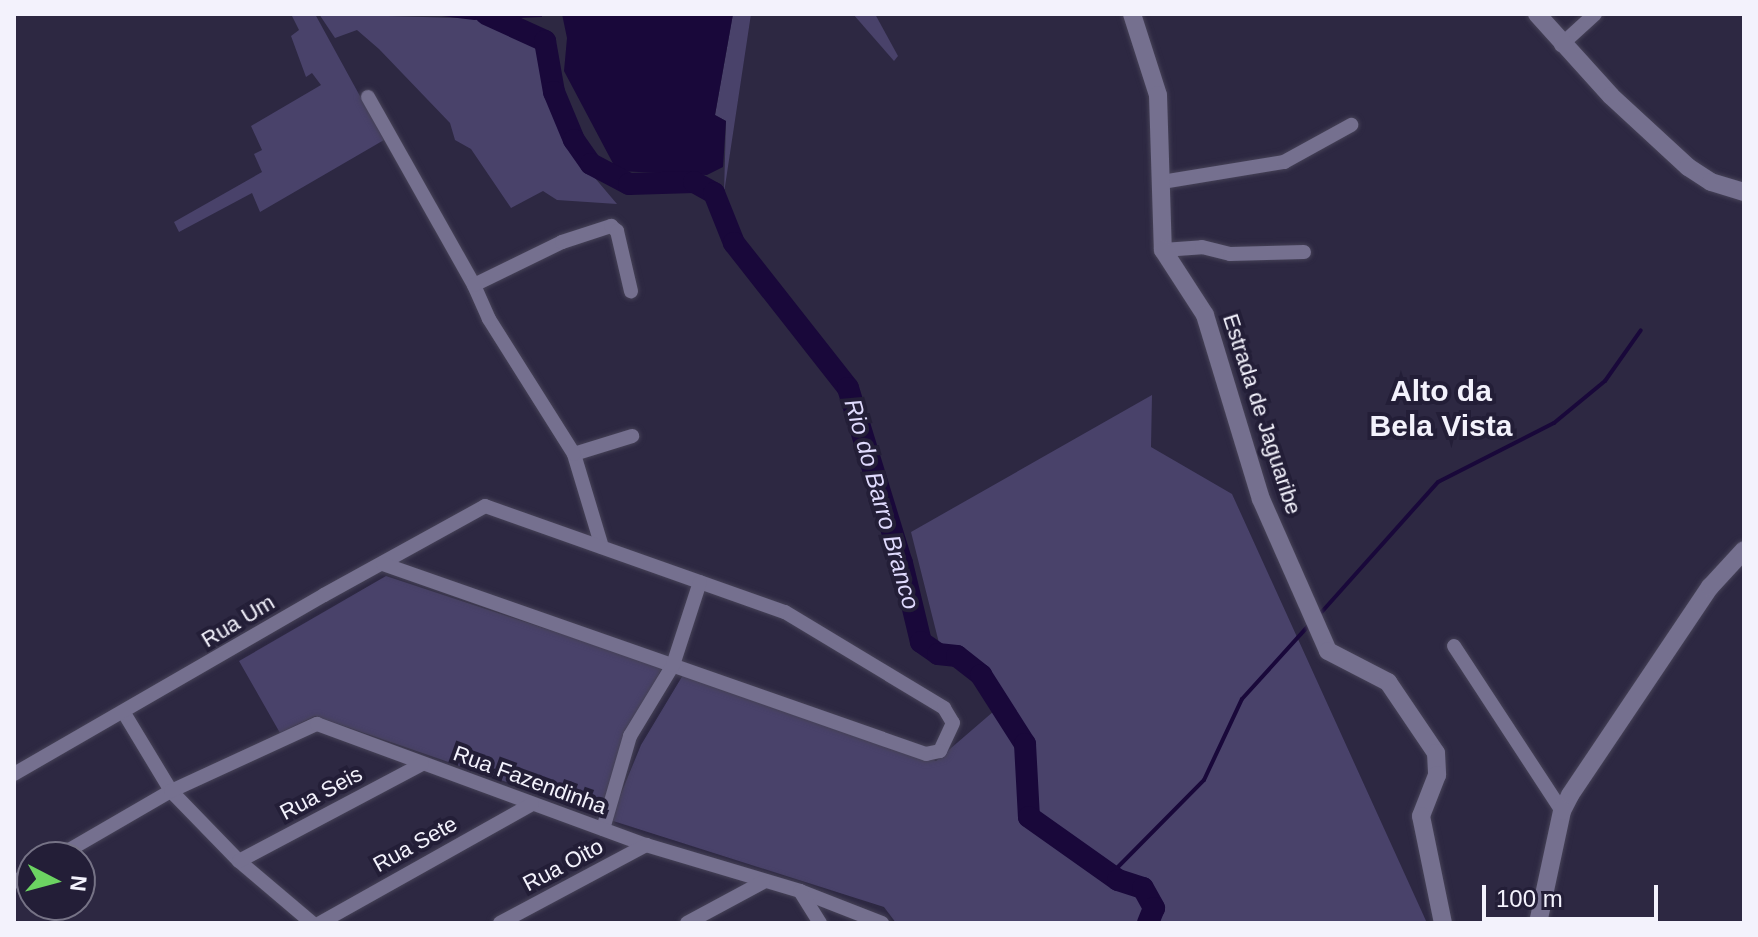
<!DOCTYPE html>
<style>
body{margin:0}
#map{position:relative;width:1758px;height:937px;overflow:hidden;background:#2d2842;font-family:Helvetica,sans-serif}
div>[style]{position:absolute}
.green>*{inset:0;background:#49426a}
.water>*{inset:0;background:#19083a}
.stream>*{height:4px;margin:-2px;padding:0 2px;transform-origin:2px;border-radius:2px;background:#19083a}
.river>*{height:22px;margin:-11px;padding:0 11px;transform-origin:11px;border-radius:11px;background:#19083a}
.roads{filter:drop-shadow(0 0 2px #464257) drop-shadow(0 0 2px #464257)}
.minor>*{height:14px;margin:-7px;padding:0 7px;transform-origin:7px;border-radius:7px;background:#75708f}
.tertiary>*{height:18px;margin:-9px;padding:0 9px;transform-origin:9px;border-radius:9px;background:#75708f}
span{translate:-50% -50%;white-space:nowrap;text-align:center;line-height:1.15;-webkit-text-stroke:8px #231e37;paint-order:stroke}
.street-label{font-size:22px;color:#f3f2fc}
.water-label{font-size:24px;color:#dfdafd;font-style:italic}
.district-label{font-size:30px;color:#f3f2fc;font-weight:700}
.frame{position:absolute;inset:0;border:16px solid #f3f2fc;pointer-events:none}
.north{position:absolute;left:16px;top:841px;width:80px;height:80px;box-sizing:border-box;background:#231e37;border:2px solid #767386;border-radius:50%;rotate:96deg;font-size:22px;font-weight:700;line-height:32px;text-align:center;color:#f3f2fc}
.north::after{content:'';display:block;margin:auto;width:28px;height:36px;background:#6cd362;clip-path:polygon(50% 0,100% 100%,50% 72%,0 100%)}
.scale{position:absolute;left:1482px;top:885px;width:176px;height:36px;box-sizing:border-box;border:4px solid #f3f2fc;border-top:0;padding-left:10px;font-size:24px;line-height:28px;white-space:nowrap;color:#f3f2fc;-webkit-text-stroke:6px #231e37;paint-order:stroke}
</style>
<div id="map">
<div class="green">
<i style="clip-path:polygon(291px 14px,315px 14px,384px 140px,260px 212px,252px 193px,179px 232px,174px 222px,262px 172px,254px 154px,262px 150px,251px 126px,321px 85px,312px 73px,306px 77px,291px 36px,299px 30px)"></i>
<i style="clip-path:polygon(319px 14px,492px 19px,536px 37px,550px 109px,572px 151px,617px 204px,557px 200px,543px 191px,511px 208px,471px 149px,455px 140px,450px 123px,379px 49px,357px 30px,335px 38px)"></i>
<i style="clip-path:polygon(733px 14px,751px 14px,724px 193px,726px 121px,715px 115px)"></i>
<i style="clip-path:polygon(853px 14px,875px 14px,898px 56px,894px 61px)"></i>
<i style="clip-path:polygon(1152px 395px,1151px 447px,1232px 494px,1427px 923px,896px 923px,884px 907px,610px 820px,641px 745px,686px 670px,936px 761px,1001px 705px,940px 647px,911px 532px)"></i>
<i style="clip-path:polygon(386px 576px,662px 667px,599px 814px,315px 716px,280px 733px,239px 661px)"></i>
</div>
<div class="water">
<i style="clip-path:polygon(426px 14px,542px 14px,542px 17px,474px 20px)"></i>
<i style="clip-path:polygon(562px 14px,733px 14px,715px 115px,726px 121px,723px 167px,707px 175px,617px 171px,564px 71px,567px 38px)"></i>
</div>
<div class="stream">
<i style="left:1319px;top:615px;width:178px;rotate:-48.2deg"></i>
<i style="left:1438px;top:482px;width:130px;rotate:-27deg"></i>
<i style="left:1554px;top:423px;width:66px;rotate:-39.5deg"></i>
<i style="left:1605px;top:381px;width:62px;rotate:-54.8deg"></i>
<i style="left:1111px;top:874px;width:132px;rotate:-45.3deg"></i>
<i style="left:1204px;top:780px;width:89px;rotate:-64.9deg"></i>
<i style="left:1242px;top:699px;width:101px;rotate:-47.8deg"></i>
</div>
<div class="river">
<i style="left:486px;top:14px;width:65px;rotate:24.6deg"></i>
<i style="left:545px;top:41px;width:52px;rotate:80deg"></i>
<i style="left:554px;top:92px;width:52px;rotate:67.4deg"></i>
<i style="left:574px;top:140px;width:29px;rotate:55deg"></i>
<i style="left:591px;top:164px;width:43px;rotate:27.8deg"></i>
<i style="left:629px;top:184px;width:65px;rotate:-1.8deg"></i>
<i style="left:694px;top:182px;width:23px;rotate:29deg"></i>
<i style="left:714px;top:193px;width:54px;rotate:68.2deg"></i>
<i style="left:734px;top:243px;width:184px;rotate:51.8deg"></i>
<i style="left:848px;top:388px;width:183px;rotate:72.9deg"></i>
<i style="left:902px;top:563px;width:81px;rotate:76.5deg"></i>
<i style="left:921px;top:642px;width:21px;rotate:35deg"></i>
<i style="left:938px;top:654px;width:19px;rotate:6deg"></i>
<i style="left:957px;top:656px;width:31px;rotate:38deg"></i>
<i style="left:981px;top:675px;width:82px;rotate:57.5deg"></i>
<i style="left:1025px;top:744px;width:73px;rotate:86.9deg"></i>
<i style="left:1029px;top:817px;width:109px;rotate:35.3deg"></i>
<i style="left:1118px;top:880px;width:26px;rotate:18deg"></i>
<i style="left:1143px;top:888px;width:23px;rotate:61deg"></i>
<i style="left:1154px;top:908px;width:16px;rotate:112deg"></i>
</div>
<div class="roads">
<div class="minor">
<i style="left:1561px;top:45px;width:46px;rotate:-42.4deg"></i>
<i style="left:368px;top:97px;width:216px;rotate:60.6deg"></i>
<i style="left:1162px;top:182px;width:124px;rotate:-9.3deg"></i>
<i style="left:1284px;top:162px;width:77px;rotate:-28.9deg"></i>
<i style="left:1163px;top:250px;width:39px;rotate:-4deg"></i>
<i style="left:1202px;top:247px;width:29px;rotate:14deg"></i>
<i style="left:1230px;top:254px;width:74px;rotate:-1.5deg"></i>
<i style="left:574px;top:454px;width:61px;rotate:-17.2deg"></i>
<i style="left:602px;top:547px;width:97px;rotate:-106.8deg"></i>
<i style="left:574px;top:454px;width:160px;rotate:-122.2deg"></i>
<i style="left:489px;top:319px;width:37px;rotate:-114deg"></i>
<i style="left:474px;top:285px;width:98px;rotate:-26deg"></i>
<i style="left:562px;top:242px;width:52px;rotate:-18.1deg"></i>
<i style="left:611px;top:226px;width:8px;rotate:40deg"></i>
<i style="left:617px;top:231px;width:62px;rotate:76.9deg"></i>
<i style="left:1454px;top:646px;width:197px;rotate:56.8deg"></i>
<i style="left:124px;top:713px;width:91px;rotate:58.9deg"></i>
<i style="left:171px;top:791px;width:98px;rotate:45.8deg"></i>
<i style="left:239px;top:861px;width:96px;rotate:40.3deg"></i>
<i style="left:14px;top:774px;width:358px;rotate:-30deg"></i>
<i style="left:324px;top:595px;width:184px;rotate:-28.9deg"></i>
<i style="left:485px;top:506px;width:318px;rotate:19.5deg"></i>
<i style="left:785px;top:612px;width:186px;rotate:31.1deg"></i>
<i style="left:944px;top:708px;width:17px;rotate:59deg"></i>
<i style="left:953px;top:723px;width:31px;rotate:115deg"></i>
<i style="left:940px;top:751px;width:14px;rotate:168deg"></i>
<i style="left:926px;top:754px;width:575px;rotate:-160.71deg"></i>
<i style="left:603px;top:829px;width:97px;rotate:-73.8deg"></i>
<i style="left:630px;top:736px;width:83px;rotate:-58.8deg"></i>
<i style="left:673px;top:665px;width:87px;rotate:-72deg"></i>
<i style="left:57px;top:857px;width:132px;rotate:-30.1deg"></i>
<i style="left:171px;top:791px;width:161px;rotate:-24.7deg"></i>
<i style="left:317px;top:724px;width:351px;rotate:20.2deg"></i>
<i style="left:646px;top:845px;width:161px;rotate:16.6deg"></i>
<i style="left:800px;top:891px;width:88px;rotate:21.3deg"></i>
<i style="left:239px;top:861px;width:207px;rotate:-27.9deg"></i>
<i style="left:14px;top:882px;width:21px;rotate:-29deg"></i>
<i style="left:800px;top:891px;width:38px;rotate:58deg"></i>
<i style="left:320px;top:923px;width:243px;rotate:-29.3deg"></i>
<i style="left:500px;top:923px;width:166px;rotate:-28.1deg"></i>
<i style="left:687px;top:923px;width:86px;rotate:-28.3deg"></i>
</div>
<div class="tertiary">
<i style="left:1132px;top:14px;width:85px;rotate:72.2deg"></i>
<i style="left:1158px;top:95px;width:155px;rotate:88.2deg"></i>
<i style="left:1163px;top:250px;width:77px;rotate:57.1deg"></i>
<i style="left:1205px;top:315px;width:192px;rotate:73.1deg"></i>
<i style="left:1261px;top:499px;width:166px;rotate:66.2deg"></i>
<i style="left:1328px;top:651px;width:68px;rotate:27.3deg"></i>
<i style="left:1388px;top:682px;width:86px;rotate:55.9deg"></i>
<i style="left:1436px;top:753px;width:22px;rotate:87deg"></i>
<i style="left:1437px;top:775px;width:44px;rotate:111.3deg"></i>
<i style="left:1421px;top:816px;width:109px;rotate:78.4deg"></i>
<i style="left:1537px;top:14px;width:110px;rotate:47.9deg"></i>
<i style="left:1611px;top:96px;width:105px;rotate:42.7deg"></i>
<i style="left:1688px;top:167px;width:27px;rotate:33deg"></i>
<i style="left:1711px;top:182px;width:34px;rotate:17deg"></i>
<i style="left:1538px;top:923px;width:115px;rotate:-77.9deg"></i>
<i style="left:1562px;top:811px;width:18px;rotate:-63deg"></i>
<i style="left:1570px;top:795px;width:251px;rotate:-56.1deg"></i>
<i style="left:1710px;top:587px;width:50px;rotate:-47.4deg"></i>
</div>
</div>
<div class="street-label">
<span style="left:1262px;top:414px;rotate:72deg">Estrada de Jaguaribe</span>
<span style="left:238px;top:621px;rotate:-31deg">Rua Um</span>
<span style="left:530px;top:780px;rotate:20deg">Rua Fazendinha</span>
<span style="left:321px;top:793px;rotate:-28deg">Rua Seis</span>
<span style="left:415px;top:844px;rotate:-29deg">Rua Sete</span>
<span style="left:563px;top:865px;rotate:-28deg">Rua Oito</span>
</div>
<div class="water-label">
<span style="left:882px;top:504px;rotate:74deg">Rio do Barro Branco</span>
</div>
<div class="district-label">
<span style="left:1441px;top:408px">Alto da<br>Bela Vista</span>
</div>
<div class="frame"></div>
<div class="north">N</div>
<div class="scale">100 m</div>
</div>
